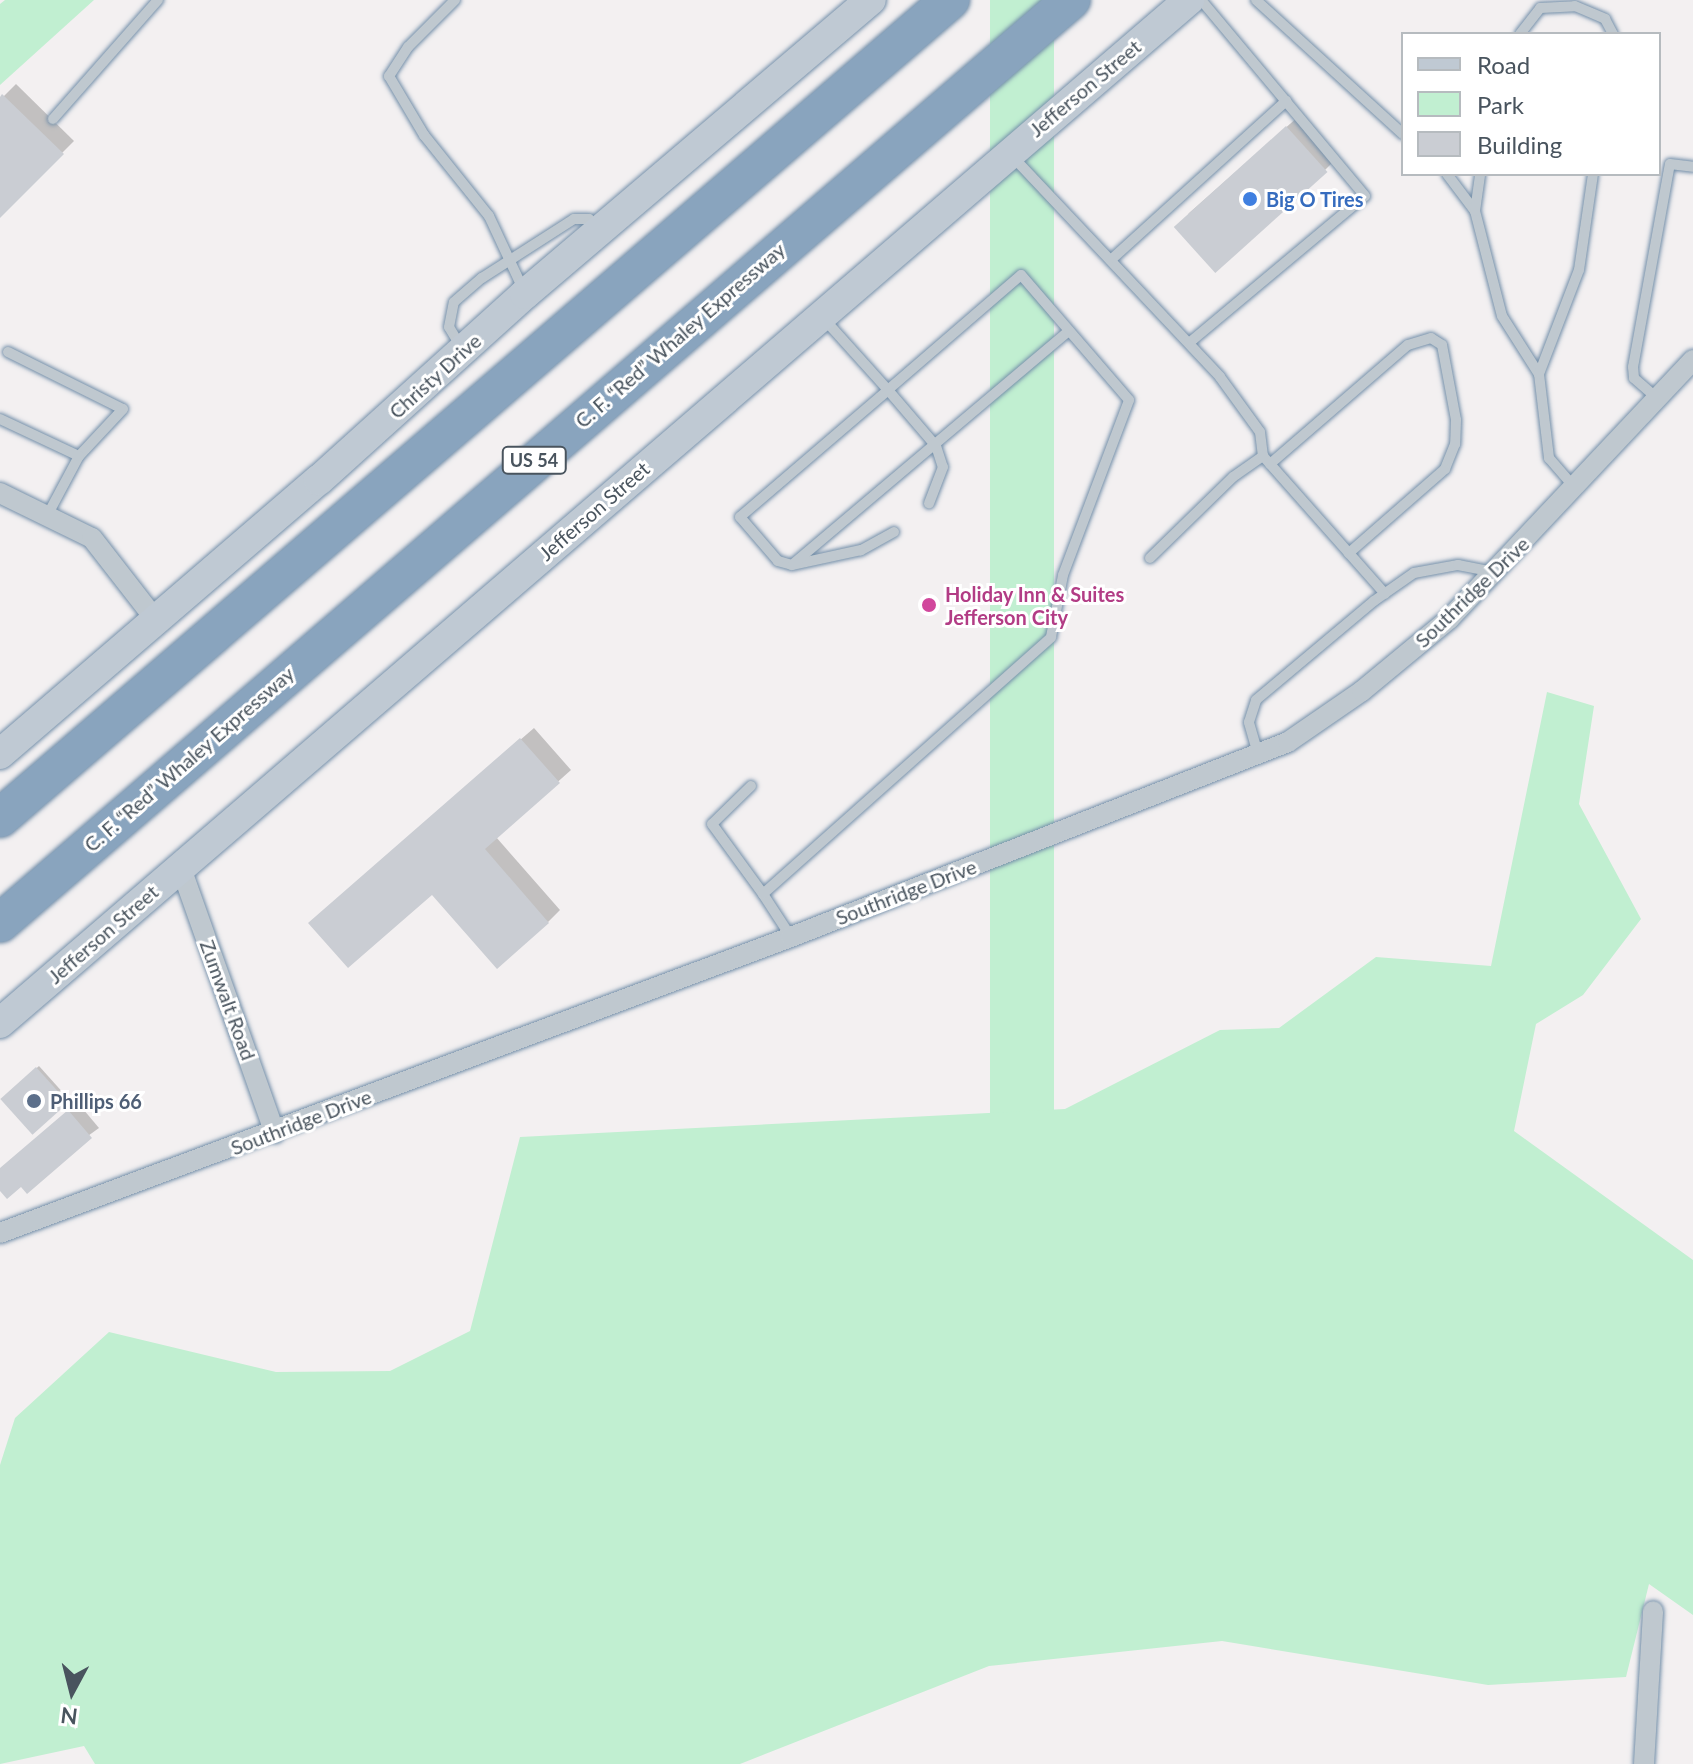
<!DOCTYPE html>
<meta charset="utf-8">
<style>
body{margin:0}
#map{position:relative;width:1693px;height:1764px;overflow:hidden;background:#f3f0f1;font-family:Lato,sans-serif}
div>[style]{position:absolute}
.green>*{inset:0;background:#c1efd1;transform-origin:0 0}
.shadow>*{inset:0;background:#0003;transform-origin:0 0}
.building>*{inset:0;background:#cacdd3;transform-origin:0 0}
.roads{filter:drop-shadow(0 0 2px #7590aa) drop-shadow(0 0 2px #7590aa)}
.lane>*{height:10px;margin:-5px;padding:0 5px;transform-origin:5px;border-radius:5px;background:#bfc8cf}
.street>*{height:20px;margin:-10px;padding:0 10px;transform-origin:10px;border-radius:10px;background:#bfc8cf}
.secondary>*{height:30px;margin:-15px;padding:0 15px;transform-origin:15px;border-radius:15px;background:#bfc9d3}
.highway>*{height:38px;margin:-19px;padding:0 19px;transform-origin:19px;border-radius:19px;background:#89a4be}
.dots>*{width:22px;height:22px;translate:-50% -50%;box-sizing:border-box;border:4px solid #fff;border-radius:50%}
span{translate:-50% -50%;white-space:nowrap;text-align:center;line-height:1.15;-webkit-text-stroke:6px #fff;paint-order:stroke}
.shield-label span{padding:2px 6px;background:#fff;border:2px solid;border-radius:6px;-webkit-text-stroke-width:0}
.shield-label{font-size:18px;color:#49545e;font-weight:700}
.street-label{font-size:20px;color:#49545e}
.shop-label{font-size:20px;color:#366cbe;font-weight:700}
.left{translate:0 -50%;text-align:left}
.hotel-label{font-size:20px;color:#b23c85;font-weight:700}
.service-label{font-size:20px;color:#4e5e75;font-weight:700}
.legend{position:absolute;left:1401px;top:32px;width:260px;height:144px;box-sizing:border-box;background:#fff;border:2px solid #b6bbbf;margin:0;padding:10px 14px;list-style:none;font-size:24px;color:#49545e}
.legend li{display:flex;align-items:center;gap:16px;height:40px}
.legend b{width:40px;border:2px solid #b6bbbf}
.north{position:absolute;left:32px;top:1652px;width:80px;height:80px;-webkit-text-stroke:6px #fff;paint-order:stroke;rotate:187deg;font-size:22px;font-weight:700;line-height:32px;text-align:center;color:#49545e}
.north::after{content:'';display:block;margin:auto;width:28px;height:36px;background:#49545e;clip-path:polygon(50% 0,100% 100%,50% 72%,0 100%)}
</style>
<div id="map">
<div class="green">
<i style="clip-path:polygon(5px 0,94px 0,0 85px,0 4px)"></i>
<i style="left:990px;top:0;width:64px;height:1304px"></i>
<i style="clip-path:polygon(1547px 692px,1594px 706px,1579px 804px,1641px 919px,1583px 995px,1536px 1024px,1514px 1131px,1693px 1260px,1693px 1615px,1649px 1584px,1626px 1677px,1488px 1685px,1222px 1641px,989px 1666px,740px 1764px,95px 1764px,84px 1746px,0 1764px,0 1465px,15px 1418px,109px 1332px,276px 1372px,390px 1371px,470px 1331px,520px 1137px,1065px 1109px,1220px 1030px,1279px 1028px,1376px 957px,1491px 966px)"></i>
</div>
<div class="shadow">
<i style="clip-path:polygon(16px 84px,74px 141px,0 215px,0 100px)"></i>
<i style="clip-path:polygon(1299px 116px,1337px 158px,1325px 170px,1188px 214px)"></i>
<i style="clip-path:polygon(534px 728px,571px 770px,496px 837px,560px 910px,548px 922px,432px 892px,323px 911px)"></i>
<i style="left:39px;top:1066px;width:45px;height:50px;rotate:48deg"></i>
<i style="clip-path:polygon(78px 1103px,99px 1128px,21px 1184px,0 1188px,0 1169px)"></i>
</div>
<div class="building">
<i style="clip-path:polygon(2px 94px,64px 154px,0 218px,0 97px)"></i>
<i style="left:1286px;top:126px;width:62px;height:151px;rotate:48deg"></i>
<i style="clip-path:polygon(520px 738px,560px 783px,485px 849px,549px 923px,497px 969px,432px 895px,348px 968px,308px 923px)"></i>
<i style="left:36px;top:1067px;width:48px;height:48px;rotate:48deg"></i>
<i style="clip-path:polygon(68px 1110px,92px 1138px,27px 1194px,21px 1187px,7px 1199px,0 1191px,0 1168px)"></i>
</div>
<div class="roads">
<div class="lane">
<i style="left:455px;top:0;width:66px;rotate:135deg"></i>
<i style="left:408px;top:47px;width:35px;rotate:123deg"></i>
<i style="left:389px;top:76px;width:69px;rotate:59.3deg"></i>
<i style="left:424px;top:135px;width:104px;rotate:51.3deg"></i>
<i style="left:489px;top:216px;width:81px;rotate:65deg"></i>
<i style="left:1256px;top:0;width:199px;rotate:42.4deg"></i>
<i style="left:1520px;top:34px;width:33px;rotate:-52deg"></i>
<i style="left:1540px;top:8px;width:35px;rotate:-3deg"></i>
<i style="left:1575px;top:6px;width:33px;rotate:23deg"></i>
<i style="left:1605px;top:19px;width:17px;rotate:62deg"></i>
<i style="left:53px;top:119px;width:159px;rotate:-48.6deg"></i>
<i style="left:1013px;top:157px;width:302px;rotate:46.7deg"></i>
<i style="left:1220px;top:377px;width:68px;rotate:54deg"></i>
<i style="left:1260px;top:432px;width:24px;rotate:83deg"></i>
<i style="left:1447px;top:174px;width:46px;rotate:52.9deg"></i>
<i style="left:1475px;top:211px;width:108px;rotate:75.6deg"></i>
<i style="left:1502px;top:316px;width:69px;rotate:57.5deg"></i>
<i style="left:1539px;top:374px;width:85px;rotate:83.2deg"></i>
<i style="left:1549px;top:458px;width:40px;rotate:49deg"></i>
<i style="left:1475px;top:211px;width:37px;rotate:-82deg"></i>
<i style="left:1113px;top:258px;width:234px;rotate:-42.2deg"></i>
<i style="left:1189px;top:343px;width:229px;rotate:-39.9deg"></i>
<i style="left:1365px;top:196px;width:256px;rotate:-129.9deg"></i>
<i style="left:461px;top:347px;width:23px;rotate:-121deg"></i>
<i style="left:449px;top:327px;width:25px;rotate:-79deg"></i>
<i style="left:454px;top:302px;width:37px;rotate:-41deg"></i>
<i style="left:482px;top:278px;width:109px;rotate:-32.7deg"></i>
<i style="left:574px;top:219px;width:15px"></i>
<i style="left:589px;top:219px;width:14px;rotate:45deg"></i>
<i style="left:8px;top:352px;width:128px;rotate:26.4deg"></i>
<i style="left:123px;top:409px;width:64px;rotate:133.1deg"></i>
<i style="left:79px;top:456px;width:68px;rotate:118.1deg"></i>
<i style="left:1539px;top:374px;width:111px;rotate:-69deg"></i>
<i style="left:1579px;top:270px;width:97px;rotate:-81.7deg"></i>
<i style="left:1658px;top:399px;width:32px;rotate:-139deg"></i>
<i style="left:1634px;top:378px;width:11px;rotate:-95deg"></i>
<i style="left:1633px;top:367px;width:206px;rotate:-79.7deg"></i>
<i style="left:1670px;top:164px;width:23px;rotate:7deg"></i>
<i style="left:0;top:419px;width:87px;rotate:25.1deg"></i>
<i style="left:1270px;top:464px;width:182px;rotate:-40.8deg"></i>
<i style="left:1408px;top:345px;width:24px;rotate:-17deg"></i>
<i style="left:1431px;top:338px;width:13px;rotate:32deg"></i>
<i style="left:1442px;top:345px;width:76px;rotate:79.4deg"></i>
<i style="left:1456px;top:420px;width:24px;rotate:92deg"></i>
<i style="left:1455px;top:444px;width:27px;rotate:112deg"></i>
<i style="left:1445px;top:469px;width:128px;rotate:138.8deg"></i>
<i style="left:894px;top:532px;width:38px;rotate:151deg"></i>
<i style="left:861px;top:550px;width:71px;rotate:167.7deg"></i>
<i style="left:792px;top:565px;width:15px;rotate:-164deg"></i>
<i style="left:778px;top:561px;width:58px;rotate:-130.8deg"></i>
<i style="left:740px;top:517px;width:195px;rotate:-40.6deg"></i>
<i style="left:888px;top:390px;width:74px;rotate:49.4deg"></i>
<i style="left:936px;top:446px;width:22px;rotate:72deg"></i>
<i style="left:943px;top:467px;width:39px;rotate:111deg"></i>
<i style="left:1150px;top:558px;width:116px;rotate:-44.3deg"></i>
<i style="left:1233px;top:477px;width:37px;rotate:-35deg"></i>
<i style="left:1263px;top:456px;width:184px;rotate:48.5deg"></i>
<i style="left:793px;top:564px;width:361px;rotate:-40.2deg"></i>
<i style="left:1258px;top:754px;width:33px;rotate:-106deg"></i>
<i style="left:1249px;top:722px;width:23px;rotate:-72deg"></i>
<i style="left:1256px;top:700px;width:154px;rotate:-40deg"></i>
<i style="left:1374px;top:601px;width:49px;rotate:-35deg"></i>
<i style="left:1414px;top:573px;width:45px;rotate:-10.3deg"></i>
<i style="left:1458px;top:565px;width:36px;rotate:11deg"></i>
<i style="left:751px;top:786px;width:54px;rotate:135.7deg"></i>
<i style="left:712px;top:824px;width:87px;rotate:53.9deg"></i>
<i style="left:791px;top:937px;width:51px;rotate:-123.1deg"></i>
<i style="left:763px;top:894px;width:386px;rotate:-41.7deg"></i>
<i style="left:1051px;top:637px;width:63px;rotate:-79deg"></i>
<i style="left:1063px;top:575px;width:187px;rotate:-69.3deg"></i>
<i style="left:1129px;top:400px;width:165px;rotate:-130.8deg"></i>
<i style="left:1021px;top:275px;width:176px;rotate:139.2deg"></i>
<i style="left:888px;top:390px;width:94px;rotate:-132deg"></i>
</div>
<div class="street">
<i style="left:0;top:493px;width:102px;rotate:26.1deg"></i>
<i style="left:92px;top:538px;width:103px;rotate:52.1deg"></i>
<i style="left:181px;top:868px;width:281px;rotate:70.5deg"></i>
<i style="left:0;top:1233px;width:845px;rotate:-20.52deg"></i>
<i style="left:791px;top:937px;width:534px;rotate:-21.42deg"></i>
<i style="left:1288px;top:742px;width:90px;rotate:-34.6deg"></i>
<i style="left:1362px;top:691px;width:113px;rotate:-39.6deg"></i>
<i style="left:1449px;top:619px;width:356px;rotate:-46.7deg"></i>
<i style="left:1644px;top:1764px;width:153px;rotate:-86.6deg"></i>
</div>
<div class="secondary">
<i style="left:0;top:754px;width:421px;rotate:-40.7deg"></i>
<i style="left:319px;top:480px;width:278px;rotate:-42.1deg"></i>
<i style="left:525px;top:294px;width:454px;rotate:-40.4deg"></i>
<i style="left:0;top:1023px;width:1569px;rotate:-40.71deg"></i>
</div>
<div class="highway">
<i style="left:0;top:818px;width:1254px;rotate:-40.73deg"></i>
<i style="left:0;top:923px;width:1414px;rotate:-40.76deg"></i>
</div>
</div>
<div class="dots">
<i style="left:1250px;top:199px;background:#3f7fe0"></i>
<i style="left:929px;top:605px;background:#d1479c"></i>
<i style="left:34px;top:1101px;background:#5c6f8a"></i>
</div>
<div class="shield-label">
<span style="left:534px;top:460px">US 54</span>
</div>
<div class="street-label">
<span style="left:1085px;top:88px;rotate:-40deg">Jefferson Street</span>
<span style="left:680px;top:335px;rotate:-41deg">C. F. “Red” Whaley Expressway</span>
<span style="left:435px;top:376px;rotate:-42deg">Christy Drive</span>
<span style="left:594px;top:511px;rotate:-41deg">Jefferson Street</span>
<span style="left:1472px;top:592px;rotate:-44deg">Southridge Drive</span>
<span style="left:189px;top:759px;rotate:-41deg">C. F. “Red” Whaley Expressway</span>
<span style="left:906px;top:892px;rotate:-21deg">Southridge Drive</span>
<span style="left:103px;top:934px;rotate:-41deg">Jefferson Street</span>
<span style="left:228px;top:1000px;rotate:70deg">Zumwalt Road</span>
<span style="left:301px;top:1122px;rotate:-21deg">Southridge Drive</span>
</div>
<div class="shop-label">
<span class="left" style="left:1266px;top:199px">Big O Tires</span>
</div>
<div class="hotel-label">
<span class="left" style="left:945px;top:606px">Holiday Inn &amp; Suites<br>Jefferson City</span>
</div>
<div class="service-label">
<span class="left" style="left:50px;top:1101px">Phillips 66</span>
</div>
<ul class="legend">
<li><b style="height:10px;background:#bfc9d3"></b>Road</li>
<li><b style="height:22px;background:#c1efd1"></b>Park</li>
<li><b style="height:22px;background:#cacdd3"></b>Building</li>
</ul>
<div class="north">N</div>
</div>
